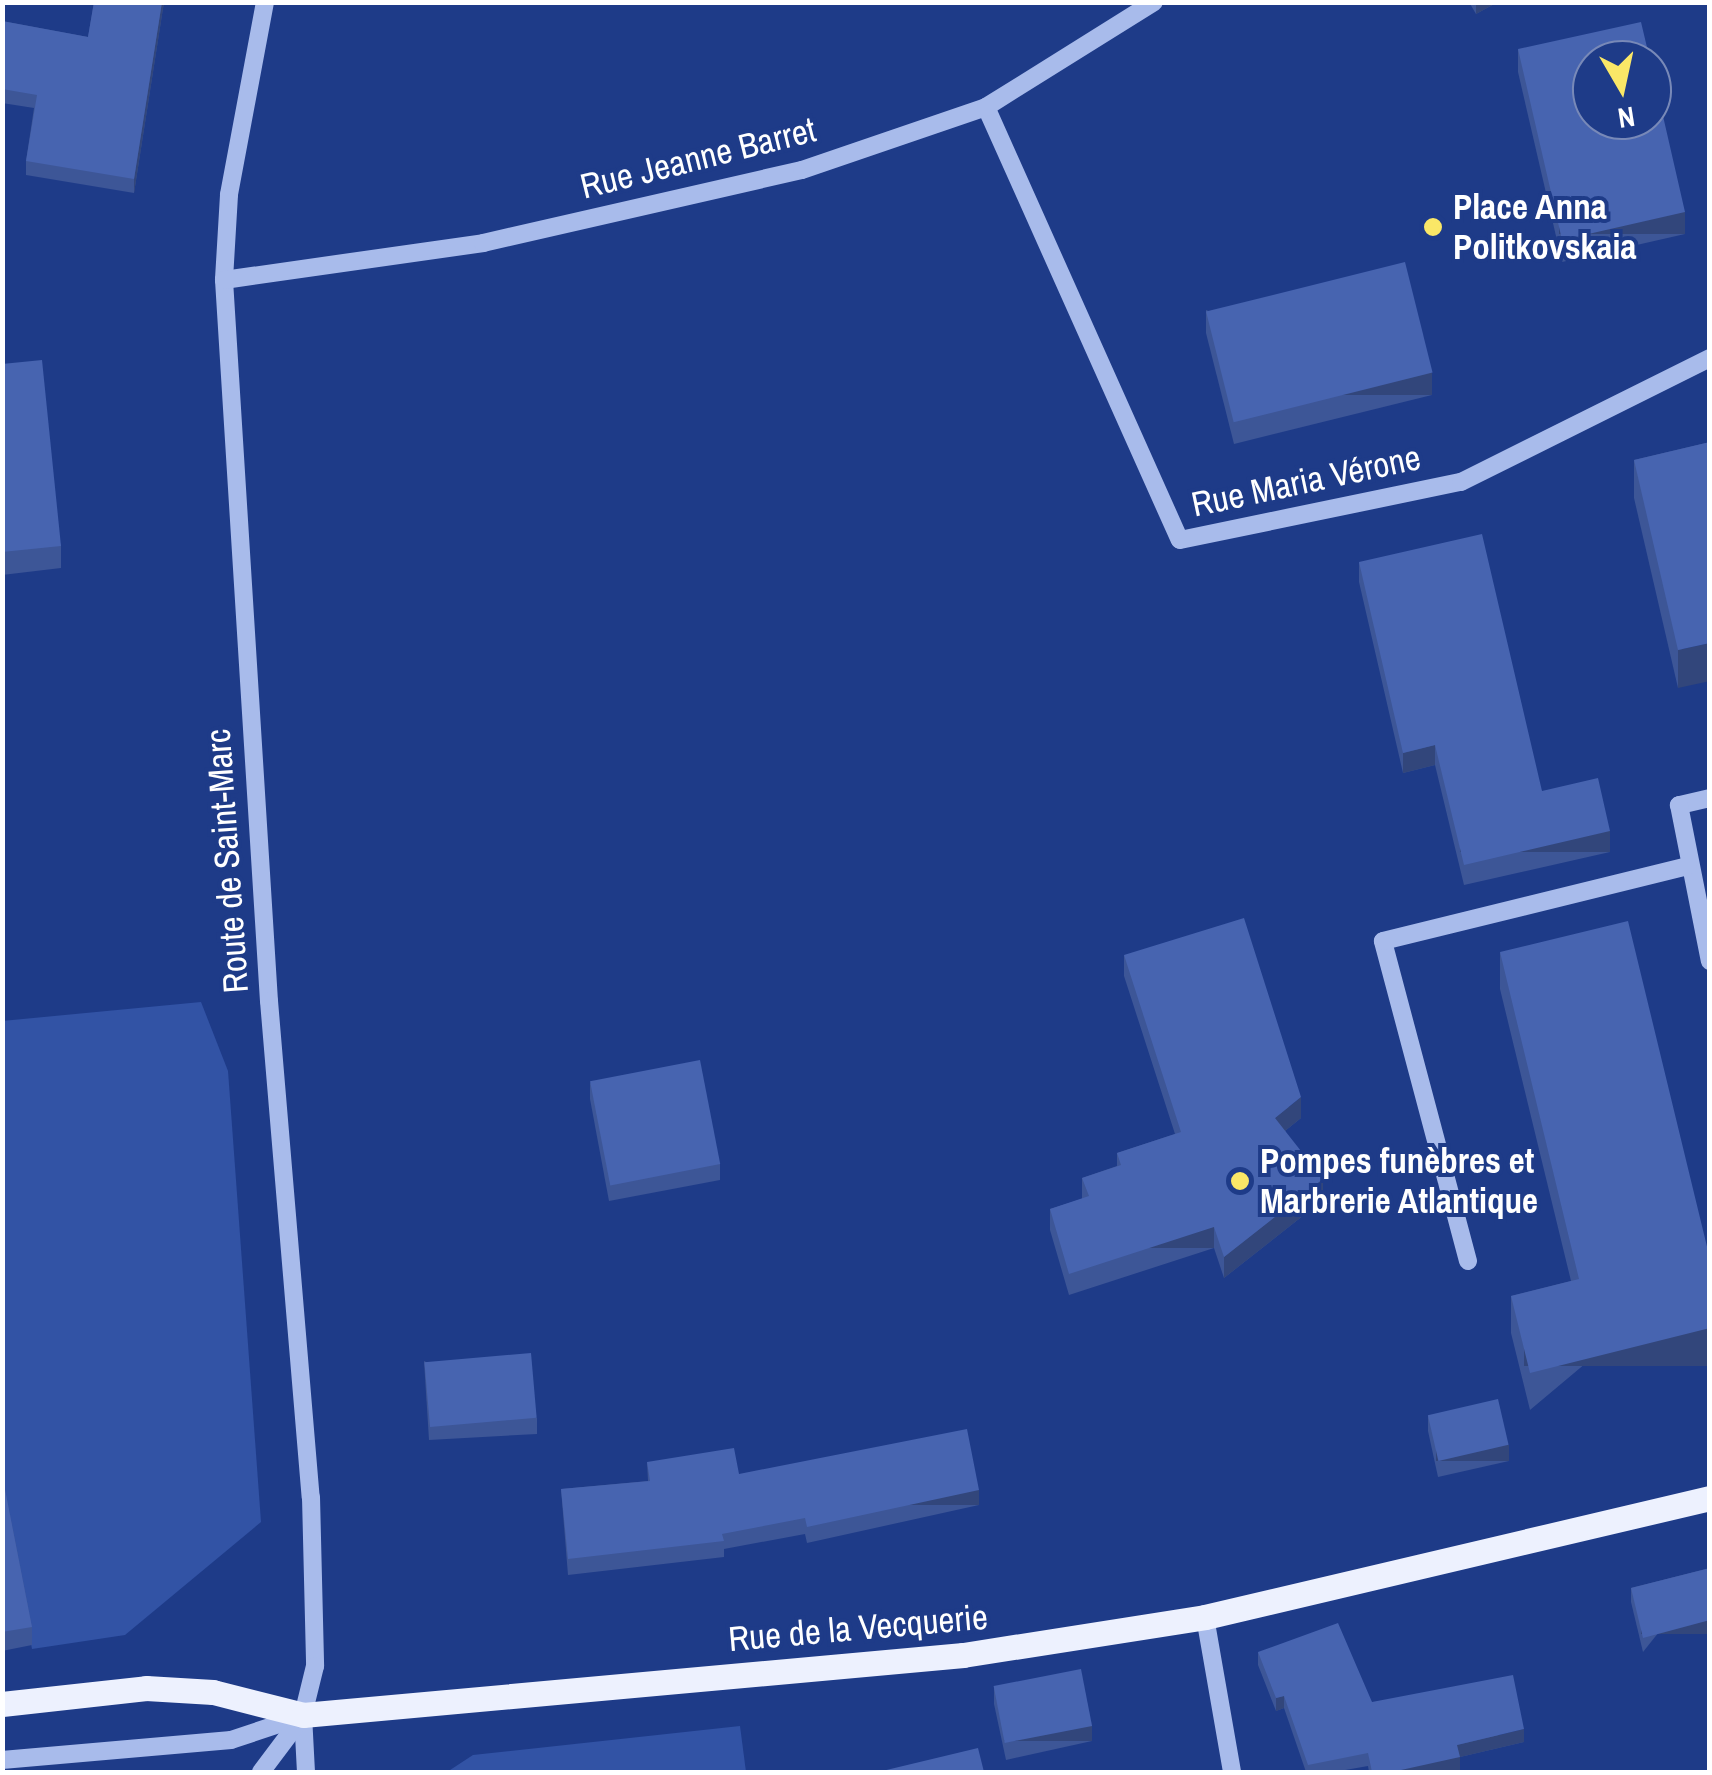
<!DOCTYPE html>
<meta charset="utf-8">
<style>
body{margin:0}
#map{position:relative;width:1712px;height:1775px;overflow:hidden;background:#1e3b88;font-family:"Archivo Narrow",sans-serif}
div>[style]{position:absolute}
.green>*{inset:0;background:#3253a5}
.minor>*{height:18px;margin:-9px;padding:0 9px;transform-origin:9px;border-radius:9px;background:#a8bbeb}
.major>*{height:25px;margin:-12.5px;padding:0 12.5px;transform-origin:12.5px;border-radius:12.5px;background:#edf1fe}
.wall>*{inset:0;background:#3d5697}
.shaded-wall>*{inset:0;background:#32467b;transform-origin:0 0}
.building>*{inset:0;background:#4764b0;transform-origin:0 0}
.dots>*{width:28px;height:28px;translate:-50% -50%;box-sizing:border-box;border:5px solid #1e3b88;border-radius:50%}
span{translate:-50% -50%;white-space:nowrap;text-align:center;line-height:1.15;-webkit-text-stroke:8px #1e3b88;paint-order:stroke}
.street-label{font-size:35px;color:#fff}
.poi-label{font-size:35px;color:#fff;font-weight:700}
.left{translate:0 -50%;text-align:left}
.frame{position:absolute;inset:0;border:5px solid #fff;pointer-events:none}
.north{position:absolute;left:1572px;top:40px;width:100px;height:100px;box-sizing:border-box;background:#1e3b88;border:2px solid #7889b8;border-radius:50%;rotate:171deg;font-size:28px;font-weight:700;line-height:40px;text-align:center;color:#fff}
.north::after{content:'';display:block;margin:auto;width:35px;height:45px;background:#fae767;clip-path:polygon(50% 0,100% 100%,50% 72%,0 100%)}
</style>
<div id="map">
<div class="green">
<i style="clip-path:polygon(201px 1002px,228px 1071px,261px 1522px,125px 1635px,32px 1649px,3px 1493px,2px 1021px)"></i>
<i style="clip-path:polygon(740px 1726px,746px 1772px,447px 1772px,473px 1755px)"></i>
</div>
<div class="minor">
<i style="left:265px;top:2px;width:196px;rotate:100.6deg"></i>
<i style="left:229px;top:195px;width:85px;rotate:93.4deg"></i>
<i style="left:224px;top:280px;width:722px;rotate:86.43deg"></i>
<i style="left:269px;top:1001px;width:498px;rotate:85.2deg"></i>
<i style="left:311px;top:1497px;width:169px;rotate:88.6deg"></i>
<i style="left:315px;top:1666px;width:50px;rotate:103.8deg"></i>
<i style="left:303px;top:1715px;width:57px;rotate:87deg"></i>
<i style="left:986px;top:107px;width:474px;rotate:65.9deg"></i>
<i style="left:1180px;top:540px;width:287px;rotate:-11.7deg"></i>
<i style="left:1461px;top:482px;width:278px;rotate:-26.5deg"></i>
<i style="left:224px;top:280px;width:262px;rotate:-8.1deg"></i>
<i style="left:483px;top:243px;width:327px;rotate:-12.9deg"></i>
<i style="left:802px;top:170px;width:194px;rotate:-18.9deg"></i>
<i style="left:986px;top:107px;width:198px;rotate:-32deg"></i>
<i style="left:1710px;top:798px;width:32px;rotate:167deg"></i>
<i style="left:1679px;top:805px;width:159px;rotate:78.8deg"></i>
<i style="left:1468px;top:1261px;width:331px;rotate:-104.9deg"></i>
<i style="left:1383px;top:941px;width:314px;rotate:-13.8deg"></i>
<i style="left:1205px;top:1617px;width:157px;rotate:80.1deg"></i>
<i style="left:2px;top:1760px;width:230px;rotate:-5deg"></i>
<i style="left:231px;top:1740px;width:76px;rotate:-18.4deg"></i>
<i style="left:261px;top:1772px;width:70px;rotate:-53.1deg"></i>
</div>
<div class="major">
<i style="left:2px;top:1704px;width:145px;rotate:-6.3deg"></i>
<i style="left:146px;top:1688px;width:67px;rotate:3.4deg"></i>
<i style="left:213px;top:1692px;width:93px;rotate:14.3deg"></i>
<i style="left:303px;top:1715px;width:663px;rotate:-5.19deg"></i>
<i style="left:963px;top:1655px;width:245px;rotate:-8.9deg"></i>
<i style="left:1205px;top:1617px;width:519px;rotate:-13.26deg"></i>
</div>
<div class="wall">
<i style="clip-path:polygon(94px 2px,164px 2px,134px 193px,26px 175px,26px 161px,34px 108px,2px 103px,2px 21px,88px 37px)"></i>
<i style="clip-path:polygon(1469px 2px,1498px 2px,1476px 14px)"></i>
<i style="clip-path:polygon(1518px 49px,1685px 234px,1562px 262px,1518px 72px)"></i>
<i style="clip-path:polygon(1206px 310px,1432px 395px,1234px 444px,1206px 333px)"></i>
<i style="clip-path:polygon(2px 364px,61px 546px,61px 568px,2px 575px)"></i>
<i style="clip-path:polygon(1710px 442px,1678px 688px,1634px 498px,1634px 460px)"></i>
<i style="clip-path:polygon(1359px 562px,1542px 791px,1610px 852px,1464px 885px,1435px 765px,1403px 773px,1359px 582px)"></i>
<i style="clip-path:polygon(1500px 952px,1710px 1259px,1530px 1410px,1511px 1333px,1511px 1296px,1571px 1281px,1500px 989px)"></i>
<i style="clip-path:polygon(1124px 955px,1301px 1118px,1285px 1131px,1323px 1200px,1224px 1278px,1214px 1248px,1069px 1295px,1050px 1230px,1050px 1209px,1082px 1199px,1082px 1178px,1117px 1166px,1117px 1153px,1175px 1134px,1124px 976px)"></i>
<i style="clip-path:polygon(590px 1083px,720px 1164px,720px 1180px,609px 1201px,590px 1099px)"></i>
<i style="clip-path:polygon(424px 1361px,537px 1418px,537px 1434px,429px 1440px)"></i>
<i style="clip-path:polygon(1428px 1416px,1509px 1461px,1438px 1477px,1428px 1431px)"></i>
<i style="clip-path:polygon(647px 1462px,739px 1474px,979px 1505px,807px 1543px,805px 1534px,724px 1549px,724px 1557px,568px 1575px,561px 1489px,648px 1481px)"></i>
<i style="clip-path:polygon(2px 1474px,32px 1627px,32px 1645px,2px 1651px)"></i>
<i style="clip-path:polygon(1710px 1568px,1643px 1652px,1631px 1602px,1631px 1588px)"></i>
<i style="clip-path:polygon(1258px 1652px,1372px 1702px,1524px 1742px,1460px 1757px,1460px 1770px,1447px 1772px,1369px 1772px,1368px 1766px,1334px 1772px,1306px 1772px,1284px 1708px,1276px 1711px,1258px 1665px)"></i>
<i style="clip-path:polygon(994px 1688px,1092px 1741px,1006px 1760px,994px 1704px)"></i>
</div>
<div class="shaded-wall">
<i style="clip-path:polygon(162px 2px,164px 2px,134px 193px,134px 179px)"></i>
<i style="clip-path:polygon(1476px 2px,1498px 2px,1476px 14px)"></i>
<i style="left:1685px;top:212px;width:22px;height:126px;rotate:90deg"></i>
<i style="left:1432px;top:373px;width:22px;height:204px;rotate:90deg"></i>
<i style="clip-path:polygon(1710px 643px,1710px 681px,1678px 688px,1678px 650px)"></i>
<i style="clip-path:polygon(1435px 745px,1435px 765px,1403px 773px,1403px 753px)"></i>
<i style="left:1610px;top:831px;width:21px;height:150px;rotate:90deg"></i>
<i style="clip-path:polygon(1301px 1097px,1301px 1118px,1275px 1139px,1275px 1118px)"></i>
<i style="clip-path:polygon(1323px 1179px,1323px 1200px,1224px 1278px,1224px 1257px)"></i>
<i style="left:1214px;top:1227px;width:21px;height:152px;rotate:90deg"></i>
<i style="left:1710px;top:1328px;width:38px;height:186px;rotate:90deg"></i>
<i style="left:1509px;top:1445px;width:16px;height:73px;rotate:90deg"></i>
<i style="left:979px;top:1490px;width:15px;height:176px;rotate:90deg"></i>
<i style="left:1710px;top:1620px;width:14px;height:69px;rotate:90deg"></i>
<i style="clip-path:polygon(1284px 1696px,1284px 1708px,1276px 1711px,1276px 1698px)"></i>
<i style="left:1092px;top:1726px;width:15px;height:88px;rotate:90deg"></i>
<i style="clip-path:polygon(1524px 1729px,1524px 1742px,1460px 1757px,1460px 1770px,1447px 1772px,1392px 1772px,1457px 1745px)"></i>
</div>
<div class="building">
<i style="clip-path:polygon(94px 2px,162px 2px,134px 179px,26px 161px,37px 95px,2px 89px,2px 21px,88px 37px)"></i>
<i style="clip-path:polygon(1641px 22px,1650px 60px,1592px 60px,1592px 120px,1652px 120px,1652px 68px,1685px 212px,1562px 240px,1518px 49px)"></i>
<i style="left:1405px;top:262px;width:114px;height:205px;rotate:76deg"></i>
<i style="clip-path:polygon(42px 360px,61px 546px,2px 552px,2px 364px)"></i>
<i style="clip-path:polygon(1710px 442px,1710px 643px,1678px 650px,1634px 460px)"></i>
<i style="clip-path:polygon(1482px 534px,1542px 791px,1598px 778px,1610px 831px,1464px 865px,1435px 745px,1403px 753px,1359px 562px)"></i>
<i style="clip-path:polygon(1244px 918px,1301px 1097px,1275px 1118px,1323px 1179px,1224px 1257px,1214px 1227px,1069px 1274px,1050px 1209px,1089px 1196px,1082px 1178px,1121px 1165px,1117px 1153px,1181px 1132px,1124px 955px)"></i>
<i style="clip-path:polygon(1628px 921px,1710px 1259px,1710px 1328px,1530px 1373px,1511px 1296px,1579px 1279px,1500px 952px)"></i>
<i style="left:700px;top:1060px;width:106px;height:112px;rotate:79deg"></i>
<i style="left:531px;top:1353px;width:65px;height:107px;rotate:85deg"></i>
<i style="left:1498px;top:1399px;width:47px;height:72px;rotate:77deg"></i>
<i style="clip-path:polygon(967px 1429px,979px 1490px,807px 1527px,805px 1518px,722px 1534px,724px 1541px,568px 1559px,561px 1489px,650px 1481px,647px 1462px,734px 1448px,739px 1474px)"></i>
<i style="clip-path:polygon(2px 1474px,32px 1627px,2px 1632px)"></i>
<i style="clip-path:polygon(1710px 1568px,1710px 1620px,1643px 1638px,1631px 1588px)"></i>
<i style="clip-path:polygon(1338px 1623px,1372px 1702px,1513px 1675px,1524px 1729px,1457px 1745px,1460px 1757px,1392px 1772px,1372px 1772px,1368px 1753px,1308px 1765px,1284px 1696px,1276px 1698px,1258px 1652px)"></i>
<i style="left:1081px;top:1669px;width:58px;height:89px;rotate:79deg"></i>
<i style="clip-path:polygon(978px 1748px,984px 1772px,878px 1772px)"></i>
</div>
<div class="dots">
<i style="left:1433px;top:227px;background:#fae767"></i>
<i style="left:1240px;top:1181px;background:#fae767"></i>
</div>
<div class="street-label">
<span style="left:698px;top:158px;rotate:-14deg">Rue Jeanne Barret</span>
<span style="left:1306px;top:481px;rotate:-12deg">Rue Maria Vérone</span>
<span style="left:227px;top:861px;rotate:-94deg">Route de Saint-Marc</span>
<span style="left:858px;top:1628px;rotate:-5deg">Rue de la Vecquerie</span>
</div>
<div class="poi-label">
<span class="left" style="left:1453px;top:227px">Place Anna<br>Politkovskaia</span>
<span class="left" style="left:1260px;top:1181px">Pompes funèbres et<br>Marbrerie Atlantique</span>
</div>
<div class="frame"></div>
<div class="north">N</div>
</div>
